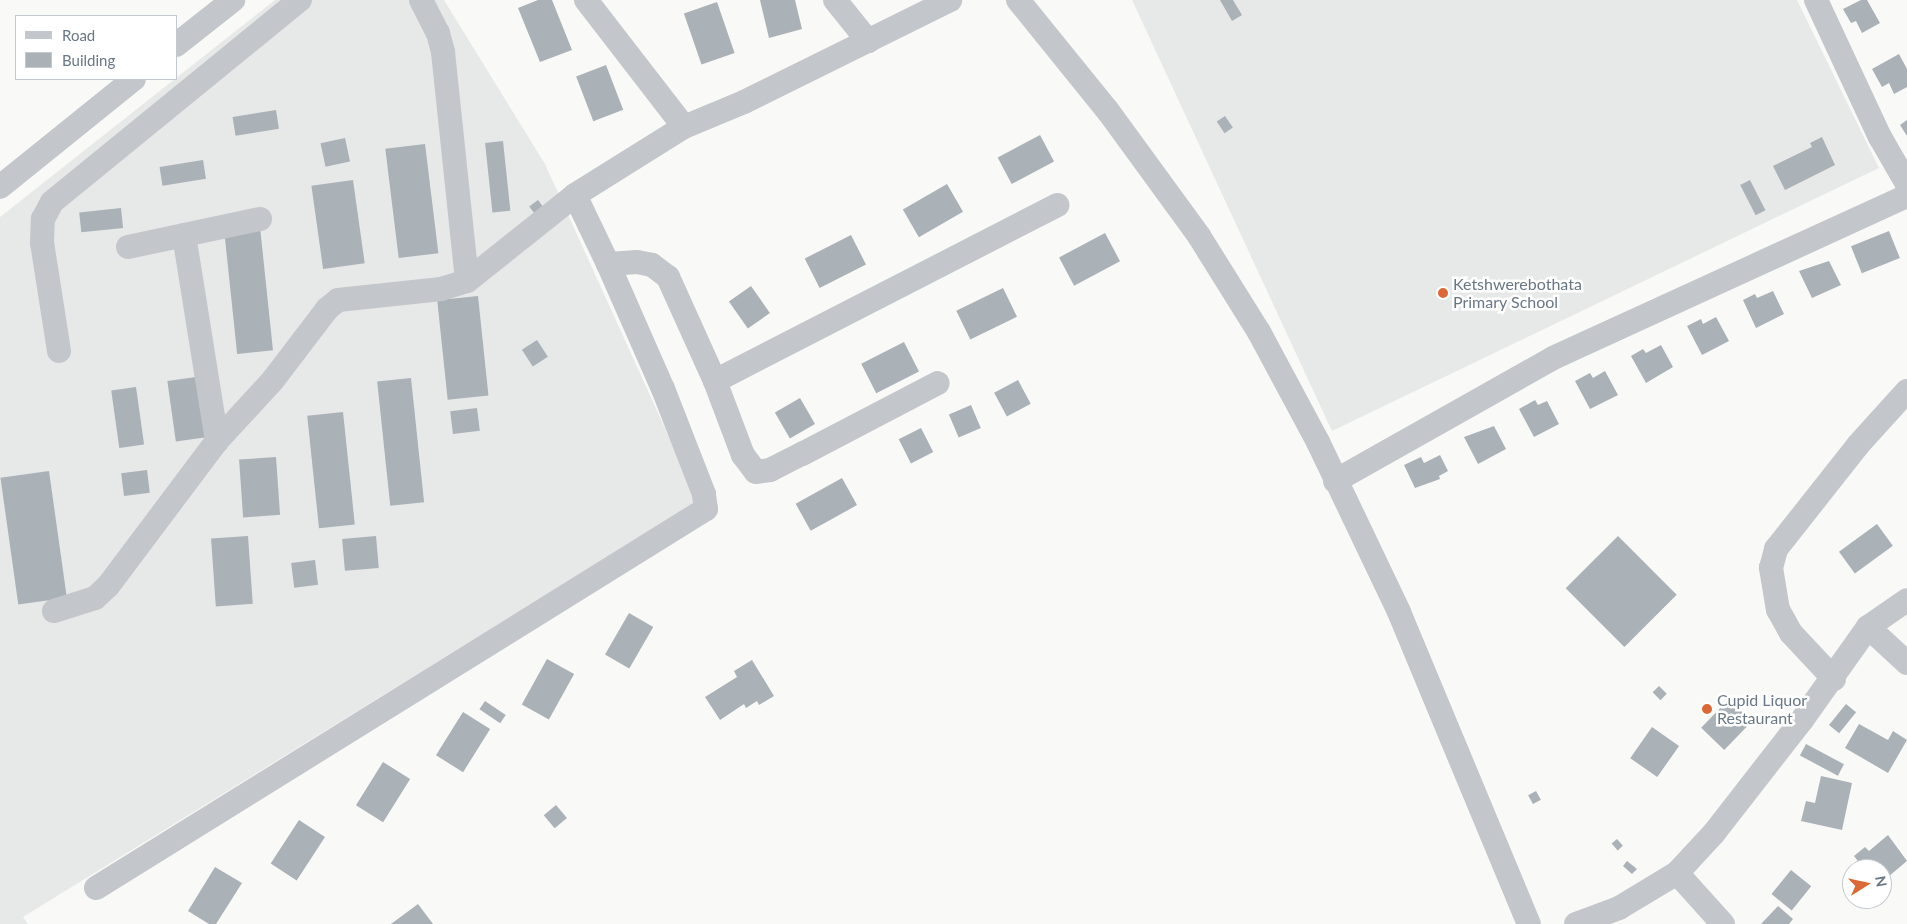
<!DOCTYPE html>
<style>
body{margin:0}
#map{position:relative;width:1907px;height:924px;overflow:hidden;background:#f9f9f7;font-family:Lato,sans-serif}
div>[style]{position:absolute}
.built>*{inset:0;background:#e7e8e8}
.building>*{inset:0;background:#aab1b7;transform-origin:0 0}
.minor>*{height:24px;margin:-12px;padding:0 12px;transform-origin:12px;border-radius:12px;background:#c3c6ca}
.dots>*{width:14px;height:14px;translate:-50% -50%;box-sizing:border-box;border:2px solid #fff;border-radius:50%}
span{translate:-50% -50%;white-space:nowrap;text-align:center;line-height:1.15;-webkit-text-stroke:5px #fff;paint-order:stroke}
.poi-label{font-size:16px;color:#6a7886}
.left{translate:0 -50%;text-align:left}
.legend{position:absolute;left:15px;top:15px;width:162px;height:65px;box-sizing:border-box;background:#fff;border:1px solid #c3c9cf;margin:0;padding:6px 9px;list-style:none;font-size:15px;color:#6a7886}
.legend li{display:flex;align-items:center;gap:10px;height:25px}
.legend b{width:25px;border:1px solid #c3c9cf}
.north{position:absolute;left:1842px;top:859px;width:50px;height:50px;box-sizing:border-box;background:#fff;border:1px solid #c3c9cf;border-radius:50%;rotate:80deg;font-size:14px;font-weight:700;line-height:20px;text-align:center;color:#6a7886}
.north::after{content:'';display:block;margin:auto;width:18px;height:22px;background:#db6835;clip-path:polygon(50% 0,100% 100%,50% 72%,0 100%)}
</style>
<div id="map">
<div class="built">
<i style="clip-path:polygon(275px 0,444px 0,545px 164px,698px 501px,23px 917px,28px 924px,0 924px,0 217px)"></i>
<i style="clip-path:polygon(1132px 0,1797px 0,1879px 168px,1332px 431px)"></i>
</div>
<div class="building">
<i style="clip-path:polygon(538px 0,552px 0,572px 50px,540px 62px,518px 8px)"></i>
<i style="clip-path:polygon(760px 0,795px 0,802px 29px,769px 38px)"></i>
<i style="clip-path:polygon(1220px 0,1233px 0,1242px 15px,1232px 21px)"></i>
<i style="clip-path:polygon(1861px 0,1867px 0,1880px 23px,1862px 33px,1856px 21px,1851px 23px,1843px 9px)"></i>
<i style="left:717px;top:2px;width:54px;height:35px;rotate:71deg"></i>
<i style="clip-path:polygon(1899px 54px,1907px 69px,1907px 87px,1894px 94px,1889px 83px,1882px 87px,1872px 69px)"></i>
<i style="left:606px;top:65px;width:48px;height:32px;rotate:69deg"></i>
<i style="left:276px;top:110px;width:19px;height:44px;rotate:81deg"></i>
<i style="left:1225px;top:116px;width:14px;height:10px;rotate:56deg"></i>
<i style="clip-path:polygon(1907px 120px,1907px 136px,1900px 125px)"></i>
<i style="left:1040px;top:135px;width:30px;height:48px;rotate:62deg"></i>
<i style="clip-path:polygon(1822px 137px,1835px 165px,1785px 190px,1773px 166px,1812px 147px,1810px 143px)"></i>
<i style="left:345px;top:138px;width:24px;height:25px;rotate:78deg"></i>
<i style="left:503px;top:141px;width:70px;height:18px;rotate:84deg"></i>
<i style="left:425px;top:144px;width:110px;height:40px;rotate:83deg"></i>
<i style="left:203px;top:160px;width:19px;height:44px;rotate:81deg"></i>
<i style="left:353px;top:180px;width:84px;height:42px;rotate:82deg"></i>
<i style="left:1750px;top:180px;width:34px;height:11px;rotate:63deg"></i>
<i style="left:947px;top:184px;width:32px;height:51px;rotate:60deg"></i>
<i style="left:538px;top:200px;width:10px;height:11px;rotate:53deg"></i>
<i style="left:121px;top:208px;width:20px;height:42px;rotate:84deg"></i>
<i style="left:260px;top:227px;width:124px;height:36px;rotate:84deg"></i>
<i style="left:1889px;top:231px;width:29px;height:41px;rotate:68deg"></i>
<i style="left:1105px;top:233px;width:32px;height:52px;rotate:62deg"></i>
<i style="left:851px;top:235px;width:33px;height:52px;rotate:63deg"></i>
<i style="clip-path:polygon(1829px 261px,1841px 285px,1812px 298px,1799px 271px)"></i>
<i style="left:751px;top:286px;width:33px;height:27px;rotate:55deg"></i>
<i style="left:1003px;top:288px;width:32px;height:52px;rotate:64deg"></i>
<i style="clip-path:polygon(1773px 291px,1784px 314px,1756px 328px,1743px 300px,1755px 294px,1757px 298px)"></i>
<i style="left:478px;top:296px;width:100px;height:41px;rotate:84deg"></i>
<i style="clip-path:polygon(1716px 317px,1729px 341px,1702px 355px,1687px 326px,1701px 319px,1703px 324px)"></i>
<i style="left:537px;top:340px;width:20px;height:18px;rotate:57deg"></i>
<i style="left:904px;top:342px;width:33px;height:48px;rotate:63deg"></i>
<i style="clip-path:polygon(1661px 345px,1673px 367px,1646px 383px,1631px 356px,1643px 349px,1646px 353px)"></i>
<i style="clip-path:polygon(1605px 371px,1618px 395px,1590px 409px,1575px 381px,1590px 373px,1593px 378px)"></i>
<i style="left:203px;top:376px;width:61px;height:36px;rotate:82deg"></i>
<i style="left:411px;top:378px;width:125px;height:34px;rotate:84deg"></i>
<i style="left:1018px;top:380px;width:27px;height:27px;rotate:62deg"></i>
<i style="left:136px;top:387px;width:58px;height:25px;rotate:82deg"></i>
<i style="left:800px;top:398px;width:30px;height:29px;rotate:60deg"></i>
<i style="clip-path:polygon(1535px 400px,1538px 405px,1547px 401px,1559px 424px,1534px 437px,1519px 409px)"></i>
<i style="left:971px;top:405px;width:25px;height:24px;rotate:67deg"></i>
<i style="left:477px;top:408px;width:23px;height:27px;rotate:83deg"></i>
<i style="left:343px;top:412px;width:113px;height:36px;rotate:84deg"></i>
<i style="clip-path:polygon(1494px 426px,1506px 449px,1478px 464px,1464px 437px)"></i>
<i style="left:921px;top:428px;width:27px;height:25px;rotate:63deg"></i>
<i style="clip-path:polygon(1440px 455px,1448px 471px,1439px 476px,1440px 479px,1415px 488px,1404px 465px,1421px 457px,1424px 463px)"></i>
<i style="left:276px;top:457px;width:58px;height:37px;rotate:86deg"></i>
<i style="left:147px;top:470px;width:23px;height:26px;rotate:83deg"></i>
<i style="left:49px;top:471px;width:128px;height:49px;rotate:82deg"></i>
<i style="left:842px;top:478px;width:31px;height:53px;rotate:61deg"></i>
<i style="left:1877px;top:524px;width:27px;height:47px;rotate:54deg"></i>
<i style="left:248px;top:536px;width:68px;height:37px;rotate:86deg"></i>
<i style="left:376px;top:536px;width:32px;height:34px;rotate:85deg"></i>
<i style="left:1618px;top:536px;width:83px;height:74px;rotate:45deg"></i>
<i style="left:315px;top:560px;width:25px;height:24px;rotate:83deg"></i>
<i style="left:629px;top:613px;width:28px;height:48px;rotate:30deg"></i>
<i style="left:547px;top:659px;width:31px;height:52px;rotate:29deg"></i>
<i style="clip-path:polygon(752px 660px,774px 696px,759px 705px,757px 701px,746px 708px,744px 704px,720px 720px,705px 697px,737px 677px,734px 671px)"></i>
<i style="left:1659px;top:686px;width:11px;height:9px;rotate:45deg"></i>
<i style="left:1729px;top:699px;width:32px;height:40px;rotate:44deg"></i>
<i style="left:485px;top:701px;width:25px;height:10px;rotate:34deg"></i>
<i style="left:1846px;top:704px;width:13px;height:27px;rotate:39deg"></i>
<i style="left:463px;top:712px;width:32px;height:51px;rotate:32deg"></i>
<i style="clip-path:polygon(1859px 724px,1888px 740px,1893px 731px,1907px 740px,1888px 773px,1845px 748px)"></i>
<i style="left:1652px;top:727px;width:33px;height:38px;rotate:35deg"></i>
<i style="left:1806px;top:744px;width:43px;height:13px;rotate:28deg"></i>
<i style="left:383px;top:762px;width:32px;height:51px;rotate:32deg"></i>
<i style="clip-path:polygon(1821px 776px,1852px 783px,1842px 830px,1801px 821px,1806px 801px,1815px 803px)"></i>
<i style="left:1536px;top:791px;width:10px;height:9px;rotate:61deg"></i>
<i style="left:556px;top:805px;width:17px;height:16px;rotate:50deg"></i>
<i style="left:299px;top:820px;width:31px;height:52px;rotate:33deg"></i>
<i style="clip-path:polygon(1888px 835px,1907px 861px,1882px 882px,1882px 869px,1864px 869px,1854px 856px,1865px 847px,1869px 851px)"></i>
<i style="left:1617px;top:839px;width:9px;height:7px;rotate:49deg"></i>
<i style="clip-path:polygon(1627px 861px,1637px 869px,1632px 874px,1623px 866px)"></i>
<i style="clip-path:polygon(215px 867px,242px 883px,216px 924px,209px 924px,188px 911px)"></i>
<i style="left:1791px;top:870px;width:26px;height:31px;rotate:39deg"></i>
<i style="clip-path:polygon(418px 904px,433px 924px,391px 924px)"></i>
<i style="clip-path:polygon(1778px 906px,1793px 919px,1789px 924px,1761px 924px)"></i>
</div>
<div class="minor">
<i style="left:421px;top:0;width:37px;rotate:63deg"></i>
<i style="left:438px;top:33px;width:20px;rotate:75deg"></i>
<i style="left:443px;top:52px;width:230px;rotate:84deg"></i>
<i style="left:586px;top:0;width:160px;rotate:52.3deg"></i>
<i style="left:835px;top:0;width:53px;rotate:51.2deg"></i>
<i style="left:1018px;top:0;width:143px;rotate:51deg"></i>
<i style="left:1108px;top:111px;width:155px;rotate:53.9deg"></i>
<i style="left:1199px;top:236px;width:113px;rotate:58deg"></i>
<i style="left:1259px;top:332px;width:125px;rotate:61.8deg"></i>
<i style="left:1318px;top:442px;width:188px;rotate:64.5deg"></i>
<i style="left:1399px;top:612px;width:338px;rotate:67.4deg"></i>
<i style="left:1816px;top:0;width:151px;rotate:65deg"></i>
<i style="left:1880px;top:137px;width:54px;rotate:60.1deg"></i>
<i style="left:176px;top:45px;width:73px;rotate:-38.3deg"></i>
<i style="left:0;top:187px;width:172px;rotate:-38.9deg"></i>
<i style="left:575px;top:195px;width:76px;rotate:64.4deg"></i>
<i style="left:608px;top:264px;width:29px;rotate:-4deg"></i>
<i style="left:637px;top:262px;width:15px;rotate:11deg"></i>
<i style="left:652px;top:265px;width:20px;rotate:37deg"></i>
<i style="left:668px;top:277px;width:114px;rotate:65.7deg"></i>
<i style="left:715px;top:381px;width:79px;rotate:69.3deg"></i>
<i style="left:743px;top:455px;width:21px;rotate:53deg"></i>
<i style="left:756px;top:472px;width:14px;rotate:-8deg"></i>
<i style="left:770px;top:470px;width:36px;rotate:-27deg"></i>
<i style="left:802px;top:454px;width:153px;rotate:-27.6deg"></i>
<i style="left:184px;top:235px;width:209px;rotate:80.9deg"></i>
<i style="left:128px;top:247px;width:135px;rotate:-12deg"></i>
<i style="left:59px;top:351px;width:109px;rotate:-98.9deg"></i>
<i style="left:42px;top:243px;width:24px;rotate:-88deg"></i>
<i style="left:43px;top:219px;width:19px;rotate:-62deg"></i>
<i style="left:52px;top:202px;width:320px;rotate:-39.2deg"></i>
<i style="left:715px;top:381px;width:385px;rotate:-27.2deg"></i>
<i style="left:1335px;top:481px;width:250px;rotate:-29.4deg"></i>
<i style="left:1553px;top:358px;width:389px;rotate:-24.6deg"></i>
<i style="left:54px;top:611px;width:43px;rotate:-17.6deg"></i>
<i style="left:95px;top:598px;width:18px;rotate:-43deg"></i>
<i style="left:108px;top:586px;width:181px;rotate:-53.1deg"></i>
<i style="left:217px;top:441px;width:83px;rotate:-47.4deg"></i>
<i style="left:273px;top:380px;width:89px;rotate:-52.7deg"></i>
<i style="left:327px;top:309px;width:14px;rotate:-39deg"></i>
<i style="left:338px;top:300px;width:104px;rotate:-6.1deg"></i>
<i style="left:441px;top:289px;width:27px;rotate:-17deg"></i>
<i style="left:467px;top:281px;width:138px;rotate:-38.5deg"></i>
<i style="left:575px;top:195px;width:128px;rotate:-32deg"></i>
<i style="left:684px;top:127px;width:65px;rotate:-22.6deg"></i>
<i style="left:744px;top:102px;width:230px;rotate:-26.3deg"></i>
<i style="left:1868px;top:627px;width:53px;rotate:42.7deg"></i>
<i style="left:1834px;top:679px;width:63px;rotate:-133.1deg"></i>
<i style="left:1791px;top:633px;width:26px;rotate:-119deg"></i>
<i style="left:1778px;top:610px;width:43px;rotate:-99.5deg"></i>
<i style="left:1771px;top:568px;width:20px;rotate:-75deg"></i>
<i style="left:1776px;top:549px;width:132px;rotate:-51.7deg"></i>
<i style="left:1858px;top:445px;width:73px;rotate:-47.8deg"></i>
<i style="left:1677px;top:873px;width:69px;rotate:48deg"></i>
<i style="left:96px;top:888px;width:718px;rotate:-31.85deg"></i>
<i style="left:706px;top:509px;width:15px;rotate:-98deg"></i>
<i style="left:704px;top:494px;width:113px;rotate:-111.3deg"></i>
<i style="left:663px;top:389px;width:137px;rotate:-113.7deg"></i>
<i style="left:1576px;top:924px;width:46px;rotate:-20.4deg"></i>
<i style="left:1619px;top:908px;width:68px;rotate:-31.1deg"></i>
<i style="left:1677px;top:873px;width:54px;rotate:-47.2deg"></i>
<i style="left:1714px;top:833px;width:143px;rotate:-52.1deg"></i>
<i style="left:1802px;top:720px;width:114px;rotate:-54.6deg"></i>
<i style="left:1868px;top:627px;width:47px;rotate:-34.7deg"></i>
</div>
<div class="dots">
<i style="left:1443px;top:293px;background:#db6835"></i>
<i style="left:1707px;top:709px;background:#db6835"></i>
</div>
<div class="poi-label">
<span class="left" style="left:1453px;top:293px">Ketshwerebothata<br>Primary School</span>
<span class="left" style="left:1717px;top:709px">Cupid Liquor<br>Restaurant</span>
</div>
<ul class="legend">
<li><b style="height:6px;background:#c3c6ca"></b>Road</li>
<li><b style="height:14px;background:#aab1b7"></b>Building</li>
</ul>
<div class="north">N</div>
</div>
